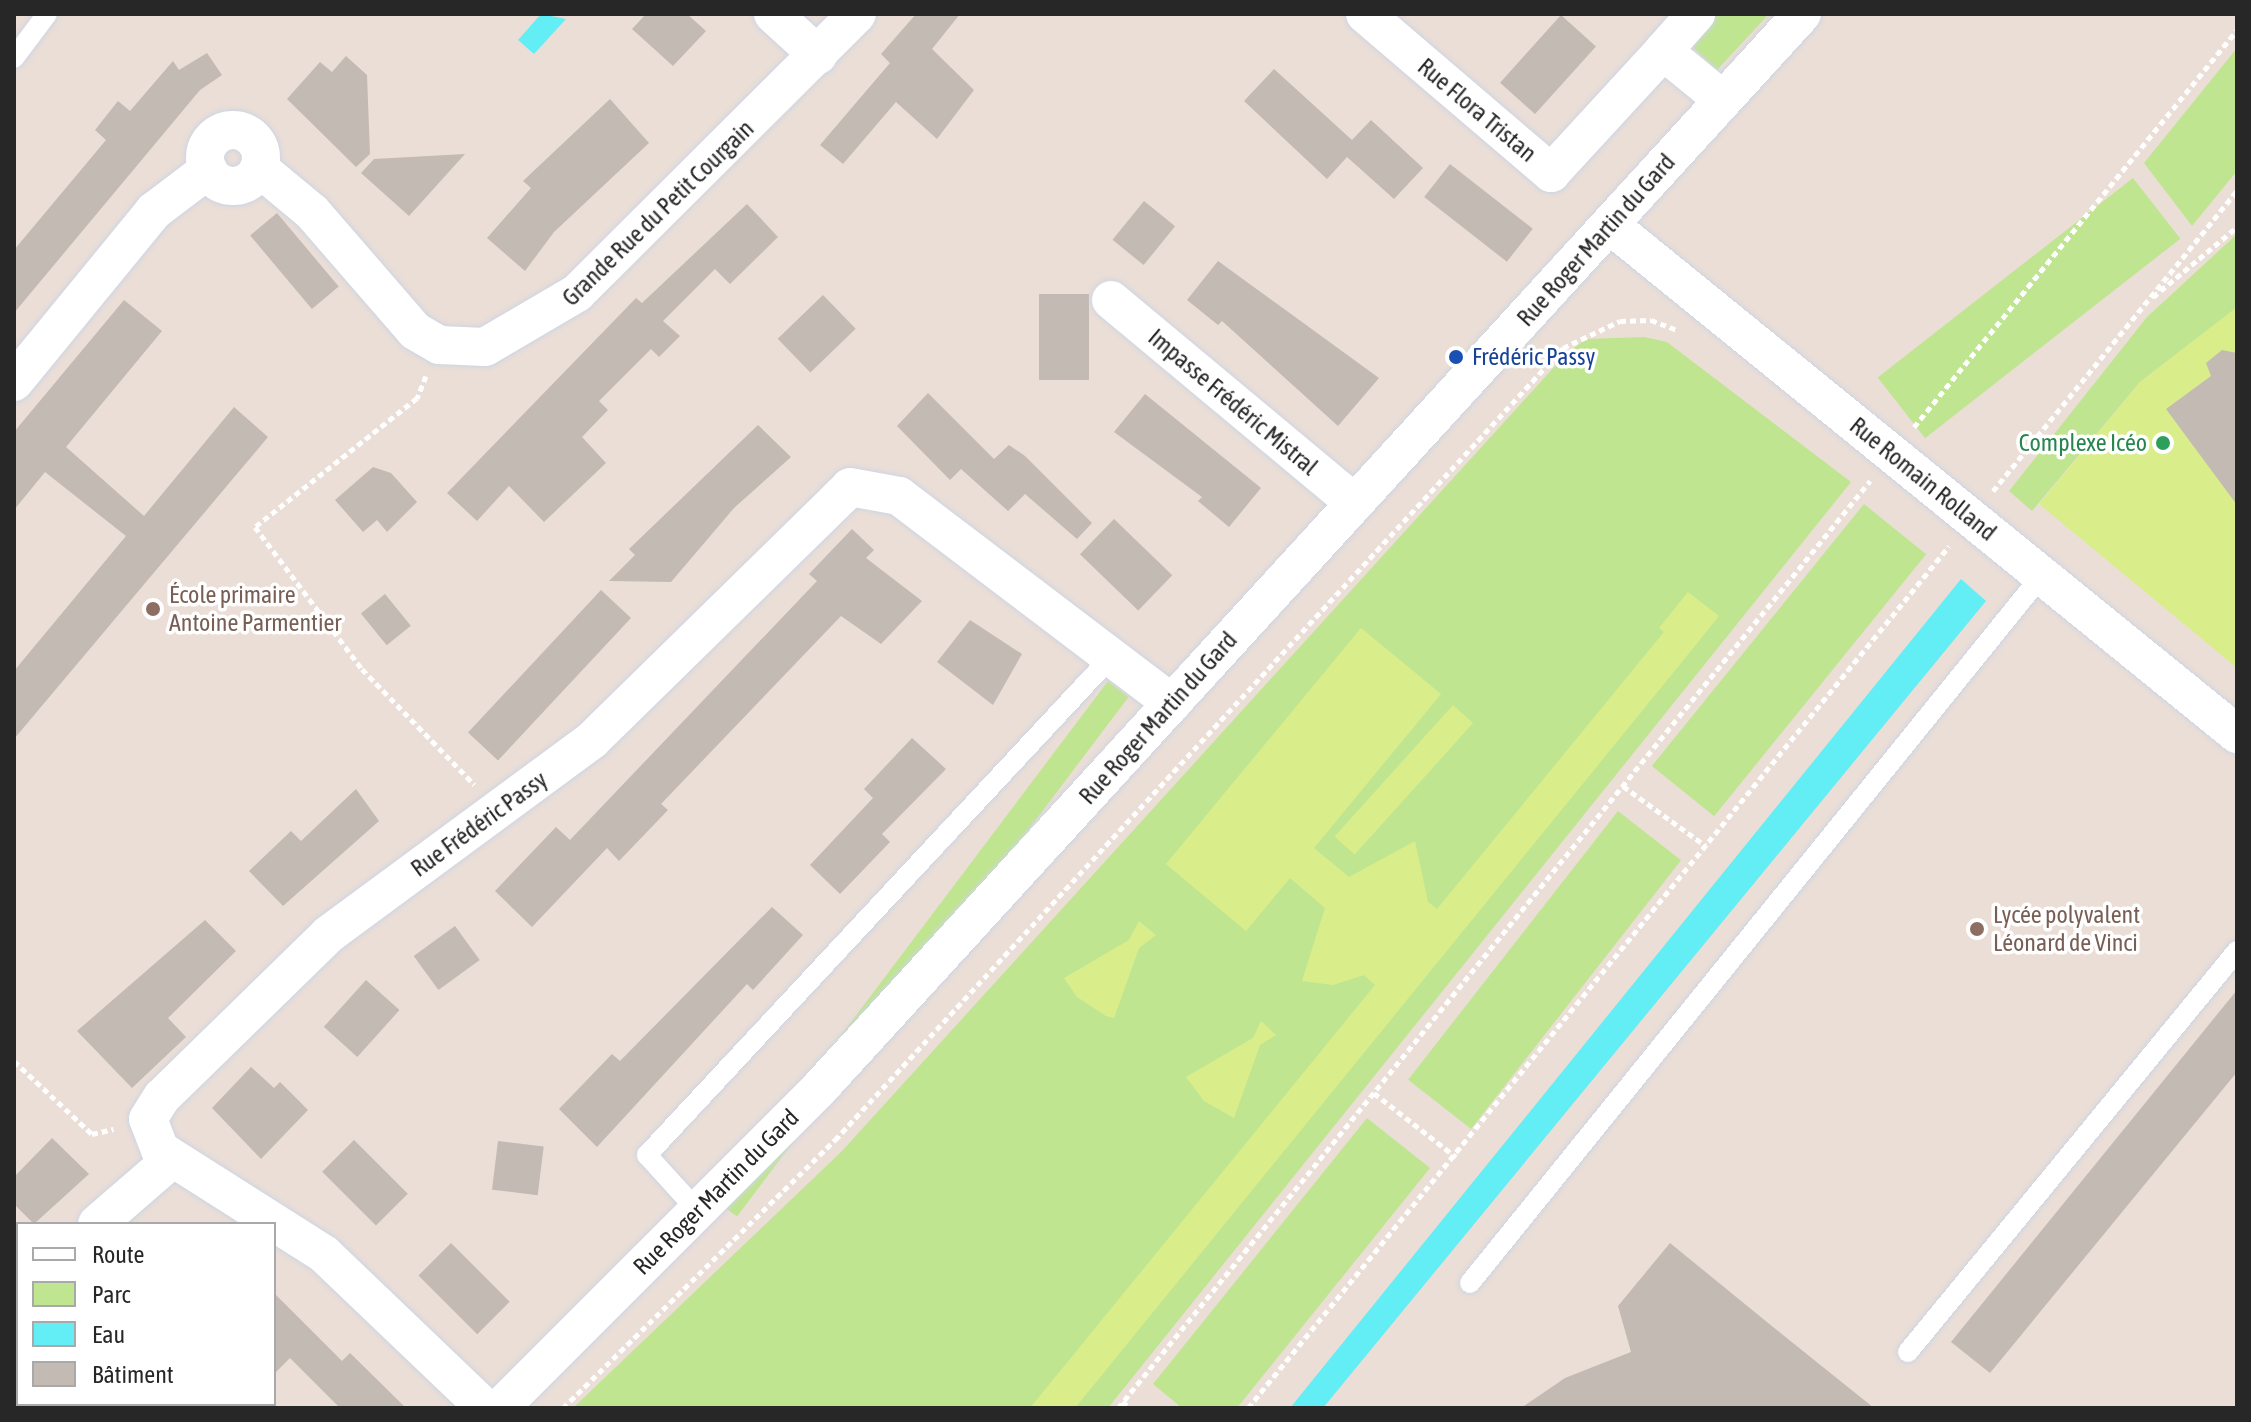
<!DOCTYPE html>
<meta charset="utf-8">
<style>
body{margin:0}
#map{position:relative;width:2251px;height:1422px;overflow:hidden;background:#ebded7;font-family:"Asap Condensed",sans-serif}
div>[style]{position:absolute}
.green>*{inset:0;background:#c0e590;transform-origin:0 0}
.pitch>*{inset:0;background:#d9ee8b;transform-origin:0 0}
.water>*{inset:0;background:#63edf4}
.building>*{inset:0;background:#c2bab3;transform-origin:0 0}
.path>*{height:5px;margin-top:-2.5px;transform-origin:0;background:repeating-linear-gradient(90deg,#fff 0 6px,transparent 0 10px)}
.roads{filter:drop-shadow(0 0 2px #cdd5e2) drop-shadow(0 0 2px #cdd5e2)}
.lane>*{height:20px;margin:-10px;padding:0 10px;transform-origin:10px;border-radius:10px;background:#fff}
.street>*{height:38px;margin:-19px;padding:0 19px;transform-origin:19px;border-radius:19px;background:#fff}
.street>.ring{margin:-19px;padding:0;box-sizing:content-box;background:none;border:38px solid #fff;border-radius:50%}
.dots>*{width:22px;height:22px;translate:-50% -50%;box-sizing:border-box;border:4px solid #fff;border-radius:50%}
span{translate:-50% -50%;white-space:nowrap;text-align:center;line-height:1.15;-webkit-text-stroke:7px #fff;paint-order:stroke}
.street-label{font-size:24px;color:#272727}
.transit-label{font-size:24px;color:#164399}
.left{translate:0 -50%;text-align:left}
.leisure-label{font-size:24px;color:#27864d}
.right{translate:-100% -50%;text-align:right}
.education-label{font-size:24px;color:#785e54}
.frame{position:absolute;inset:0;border:16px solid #272727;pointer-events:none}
.legend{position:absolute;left:16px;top:1222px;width:260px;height:184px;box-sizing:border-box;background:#fff;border:2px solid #a9a9a9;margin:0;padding:10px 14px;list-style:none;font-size:24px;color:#272727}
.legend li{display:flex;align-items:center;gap:16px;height:40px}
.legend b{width:40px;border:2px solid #a9a9a9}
</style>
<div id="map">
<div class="green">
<i style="clip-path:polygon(1717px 14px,1769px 14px,1717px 70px,1689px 44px)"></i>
<i style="clip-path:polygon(2237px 48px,2237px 171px,2192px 226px,2144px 163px)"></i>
<i style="left:2133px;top:178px;width:77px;height:324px;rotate:52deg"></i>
<i style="clip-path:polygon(2237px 234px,2237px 308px,2140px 382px,2032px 511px,2009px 491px,2147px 317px)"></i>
<i style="clip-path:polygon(1644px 337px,1667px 342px,1851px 482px,1108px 1408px,573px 1408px,842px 1151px,1565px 355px,1586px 339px)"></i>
<i style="left:1864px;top:504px;width:80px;height:337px;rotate:39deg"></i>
<i style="left:1108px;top:681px;width:26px;height:651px;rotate:37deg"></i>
<i style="left:1618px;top:811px;width:80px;height:341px;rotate:38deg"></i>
<i style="clip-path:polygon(1367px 1118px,1430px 1168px,1237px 1408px,1182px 1408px,1153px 1384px)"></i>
</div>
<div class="pitch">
<i style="clip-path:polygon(2237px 307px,2237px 668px,2039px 504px,2140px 382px)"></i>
<i style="clip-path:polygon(1688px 592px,1719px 616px,1690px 652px,1075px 1408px,1030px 1408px,1375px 985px,1364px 975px,1333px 985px,1302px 981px,1325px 908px,1290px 878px,1246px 931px,1166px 864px,1361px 628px,1441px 694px,1314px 848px,1349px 877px,1415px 841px,1428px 902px,1437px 909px,1664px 632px,1659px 628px)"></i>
<i style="left:1453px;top:705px;width:27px;height:177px;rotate:42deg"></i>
<i style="clip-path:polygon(1139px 921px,1156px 935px,1139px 948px,1114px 1018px,1106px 1016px,1077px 997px,1064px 978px,1129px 940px)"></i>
<i style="clip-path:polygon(1261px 1021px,1276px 1035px,1260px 1045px,1234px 1118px,1204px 1101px,1186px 1077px,1253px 1038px)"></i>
</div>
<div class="water">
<i style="clip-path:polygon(541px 14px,566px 19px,534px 54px,518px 40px)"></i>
<i style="clip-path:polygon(1961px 579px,1986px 601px,1323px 1408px,1290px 1408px)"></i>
</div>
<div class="building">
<i style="clip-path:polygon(646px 14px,687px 14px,706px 31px,673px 66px,632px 29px)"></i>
<i style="clip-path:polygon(916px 14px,960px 14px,932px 49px,974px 90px,937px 139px,896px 102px,843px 164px,820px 145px,890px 63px,881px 54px)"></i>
<i style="left:1561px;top:15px;width:47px;height:91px;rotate:42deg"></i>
<i style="clip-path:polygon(207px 53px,222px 75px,200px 90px,14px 313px,14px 250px,106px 140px,95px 130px,118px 101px,130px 111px,173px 61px,179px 70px)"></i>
<i style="clip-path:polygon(346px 56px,367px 75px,370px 154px,356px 167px,287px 99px,320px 62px,332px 72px)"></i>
<i style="clip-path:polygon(1274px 69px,1352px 140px,1371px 120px,1423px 168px,1394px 199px,1347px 157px,1327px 179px,1244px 101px)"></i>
<i style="clip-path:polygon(610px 99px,649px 143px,554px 232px,525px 271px,487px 238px,531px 188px,523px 181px)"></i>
<i style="clip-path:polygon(465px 154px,409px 216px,361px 173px,374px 159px)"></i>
<i style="left:1450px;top:164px;width:105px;height:42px;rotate:38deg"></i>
<i style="left:1144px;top:201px;width:40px;height:50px;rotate:39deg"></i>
<i style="clip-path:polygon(747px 204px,778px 237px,730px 284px,715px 269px,663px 321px,680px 336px,659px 357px,651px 349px,599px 401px,608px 410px,582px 437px,606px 463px,544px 522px,509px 486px,477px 521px,447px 493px,636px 298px,642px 303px)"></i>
<i style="left:277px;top:213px;width:96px;height:35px;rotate:50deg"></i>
<i style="clip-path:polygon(1218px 261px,1379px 378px,1338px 426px,1222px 321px,1218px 325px,1187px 300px)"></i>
<i style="left:1039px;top:294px;width:50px;height:86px"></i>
<i style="left:823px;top:295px;width:47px;height:63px;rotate:46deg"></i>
<i style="clip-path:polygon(124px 300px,162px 331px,66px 447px,144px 516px,234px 407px,268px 437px,14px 739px,14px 671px,126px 536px,45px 472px,14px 510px,14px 432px)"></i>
<i style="clip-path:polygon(2222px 350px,2237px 353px,2237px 505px,2166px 409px,2211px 376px,2206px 363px)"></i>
<i style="clip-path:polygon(928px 393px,994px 459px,1009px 445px,1025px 456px,1092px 523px,1077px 539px,1025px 494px,1008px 511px,961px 469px,950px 480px,897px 426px)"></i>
<i style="clip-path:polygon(1145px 394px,1261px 488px,1229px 527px,1198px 501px,1202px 497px,1114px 432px)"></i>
<i style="clip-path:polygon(758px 425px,791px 457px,734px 508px,671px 582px,609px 581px,635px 555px,629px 549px)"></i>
<i style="clip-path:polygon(373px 467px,391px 473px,417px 502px,387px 532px,377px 520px,363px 532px,335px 500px)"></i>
<i style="left:1114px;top:519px;width:81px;height:49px;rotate:44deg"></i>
<i style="clip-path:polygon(852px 529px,874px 550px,866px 558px,922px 601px,881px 644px,841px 616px,661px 804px,668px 810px,619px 861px,607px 848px,532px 927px,495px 891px,556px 827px,570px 840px,817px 581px,809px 574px)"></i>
<i style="left:601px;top:590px;width:41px;height:195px;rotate:43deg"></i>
<i style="left:385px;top:594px;width:41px;height:31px;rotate:51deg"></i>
<i style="clip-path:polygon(970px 620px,1022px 654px,993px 705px,937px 662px)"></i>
<i style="clip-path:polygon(912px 738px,946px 769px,882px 834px,890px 842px,840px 894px,810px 865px,873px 798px,864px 789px)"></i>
<i style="clip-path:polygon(356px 789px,379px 821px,283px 906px,249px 871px,291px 831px,301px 841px)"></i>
<i style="clip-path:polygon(772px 907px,803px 935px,753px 990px,747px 984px,597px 1147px,559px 1109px,612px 1054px,620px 1061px)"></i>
<i style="clip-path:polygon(205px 920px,236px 951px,168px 1018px,186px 1037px,132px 1088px,77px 1031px)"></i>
<i style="left:455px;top:926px;width:42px;height:51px;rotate:54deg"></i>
<i style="left:366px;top:980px;width:45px;height:63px;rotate:42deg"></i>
<i style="clip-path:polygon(2237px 990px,2237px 1072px,1990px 1373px,1951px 1342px)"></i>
<i style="clip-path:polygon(251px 1067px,274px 1088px,280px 1082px,308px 1110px,261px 1159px,212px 1108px)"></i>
<i style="clip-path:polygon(52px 1138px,89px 1174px,34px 1224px,14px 1204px,14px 1177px)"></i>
<i style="left:354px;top:1140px;width:76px;height:45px;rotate:45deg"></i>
<i style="left:498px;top:1141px;width:46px;height:49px;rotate:7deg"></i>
<i style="left:451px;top:1243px;width:83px;height:46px;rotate:45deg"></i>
<i style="clip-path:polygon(1670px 1243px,1773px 1327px,1874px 1408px,1521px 1408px,1565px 1378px,1631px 1352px,1618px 1306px)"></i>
<i style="clip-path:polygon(274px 1293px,342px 1361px,350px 1353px,406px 1408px,340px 1408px,290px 1358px,274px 1374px)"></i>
</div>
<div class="path">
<i style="left:2153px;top:297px;width:109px;rotate:-39.8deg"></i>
<i style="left:426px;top:376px;width:24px;rotate:112deg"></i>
<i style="left:417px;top:398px;width:207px;rotate:141.5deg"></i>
<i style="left:255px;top:527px;width:178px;rotate:53deg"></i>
<i style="left:362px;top:669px;width:161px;rotate:45.8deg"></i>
<i style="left:1914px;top:427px;width:512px;rotate:-50.87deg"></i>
<i style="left:1993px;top:491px;width:387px;rotate:-50.9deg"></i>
<i style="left:1623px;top:786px;width:102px;rotate:35.9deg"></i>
<i style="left:14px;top:1061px;width:107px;rotate:43.1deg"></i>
<i style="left:92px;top:1134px;width:22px;rotate:-13deg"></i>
<i style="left:1374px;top:1093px;width:104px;rotate:38deg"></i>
<i style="left:1122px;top:1402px;width:11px;rotate:34deg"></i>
<i style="left:563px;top:1408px;width:382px;rotate:-44.6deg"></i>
<i style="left:835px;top:1140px;width:1076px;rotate:-47.41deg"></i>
<i style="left:1563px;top:348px;width:63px;rotate:-25.3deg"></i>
<i style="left:1620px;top:321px;width:31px;rotate:-2deg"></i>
<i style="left:1651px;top:320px;width:28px;rotate:21deg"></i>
<i style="left:1118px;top:1408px;width:1194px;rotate:-50.95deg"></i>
<i style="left:1248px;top:1408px;width:1111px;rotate:-50.88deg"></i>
</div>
<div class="roads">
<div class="lane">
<i style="left:14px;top:58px;width:55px;rotate:-53.1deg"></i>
<i style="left:697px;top:1210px;width:74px;rotate:-132.3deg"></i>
<i style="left:647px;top:1155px;width:681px;rotate:-47.02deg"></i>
<i style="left:1470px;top:1283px;width:910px;rotate:-51.06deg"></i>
<i style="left:1908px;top:1352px;width:519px;rotate:-50.63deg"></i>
</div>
<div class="street">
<i style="left:773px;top:14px;width:61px;rotate:42.3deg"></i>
<i style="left:1365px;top:14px;width:245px;rotate:40.5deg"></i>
<i style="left:1551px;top:173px;width:166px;rotate:-47.4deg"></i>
<i style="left:1663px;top:51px;width:77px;rotate:39.2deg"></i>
<i style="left:1663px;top:51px;width:50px;rotate:-48.3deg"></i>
<i class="ring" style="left:205px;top:130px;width:18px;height:18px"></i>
<i style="left:259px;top:168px;width:69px;rotate:39.7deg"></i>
<i style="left:312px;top:212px;width:157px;rotate:49.1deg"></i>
<i style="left:415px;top:331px;width:28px;rotate:30deg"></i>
<i style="left:439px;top:345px;width:46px;rotate:2.5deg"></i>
<i style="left:485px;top:347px;width:107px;rotate:-30.4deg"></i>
<i style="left:577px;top:293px;width:395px;rotate:-44.9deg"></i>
<i style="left:1610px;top:225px;width:808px;rotate:39.07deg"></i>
<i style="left:1111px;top:300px;width:317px;rotate:39.8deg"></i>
<i style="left:14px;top:382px;width:221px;rotate:-50.7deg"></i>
<i style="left:154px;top:211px;width:68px;rotate:-37.2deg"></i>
<i style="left:97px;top:1224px;width:99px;rotate:-40.9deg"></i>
<i style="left:14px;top:1295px;width:5px;rotate:-37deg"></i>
<i style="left:485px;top:1408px;width:223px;rotate:-136.3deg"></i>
<i style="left:324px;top:1254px;width:194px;rotate:-147.6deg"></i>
<i style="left:160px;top:1150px;width:33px;rotate:-111deg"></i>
<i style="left:148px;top:1119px;width:26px;rotate:-58deg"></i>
<i style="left:162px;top:1097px;width:233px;rotate:-44.3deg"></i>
<i style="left:329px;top:934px;width:327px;rotate:-36.4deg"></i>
<i style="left:592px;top:740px;width:361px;rotate:-44.4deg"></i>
<i style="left:850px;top:487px;width:50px;rotate:10.4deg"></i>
<i style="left:899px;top:496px;width:343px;rotate:37.2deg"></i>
<i style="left:500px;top:1408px;width:450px;rotate:-45deg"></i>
<i style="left:818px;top:1090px;width:1458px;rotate:-47.56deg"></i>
</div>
</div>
<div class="dots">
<i style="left:1456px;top:357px;background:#1a4fb4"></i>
<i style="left:2163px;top:443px;background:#2e9e5b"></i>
<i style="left:153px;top:609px;background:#8d6e63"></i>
<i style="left:1977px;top:929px;background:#8d6e63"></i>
</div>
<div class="street-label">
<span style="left:1477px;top:110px;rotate:40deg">Rue Flora Tristan</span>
<span style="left:658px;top:213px;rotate:-44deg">Grande Rue du Petit Courgain</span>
<span style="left:1596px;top:240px;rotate:-48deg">Rue Roger Martin du Gard</span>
<span style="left:1233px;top:402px;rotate:40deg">Impasse Frédéric Mistral</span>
<span style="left:1923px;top:479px;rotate:39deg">Rue Romain Rolland</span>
<span style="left:1158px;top:718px;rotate:-48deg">Rue Roger Martin du Gard</span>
<span style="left:479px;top:824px;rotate:-36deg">Rue Frédéric Passy</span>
<span style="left:716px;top:1192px;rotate:-45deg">Rue Roger Martin du Gard</span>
</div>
<div class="transit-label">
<span class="left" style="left:1472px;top:357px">Frédéric Passy</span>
</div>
<div class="leisure-label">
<span class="right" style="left:2147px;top:443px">Complexe Icéo</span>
</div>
<div class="education-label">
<span class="left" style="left:169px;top:609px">École primaire<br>Antoine Parmentier</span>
<span class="left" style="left:1993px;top:929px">Lycée polyvalent<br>Léonard de Vinci</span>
</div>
<div class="frame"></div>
<ul class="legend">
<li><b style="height:10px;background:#fff"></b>Route</li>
<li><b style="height:22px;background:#c0e590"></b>Parc</li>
<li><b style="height:22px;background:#63edf4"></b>Eau</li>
<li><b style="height:22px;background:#c2bab3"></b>Bâtiment</li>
</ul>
</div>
